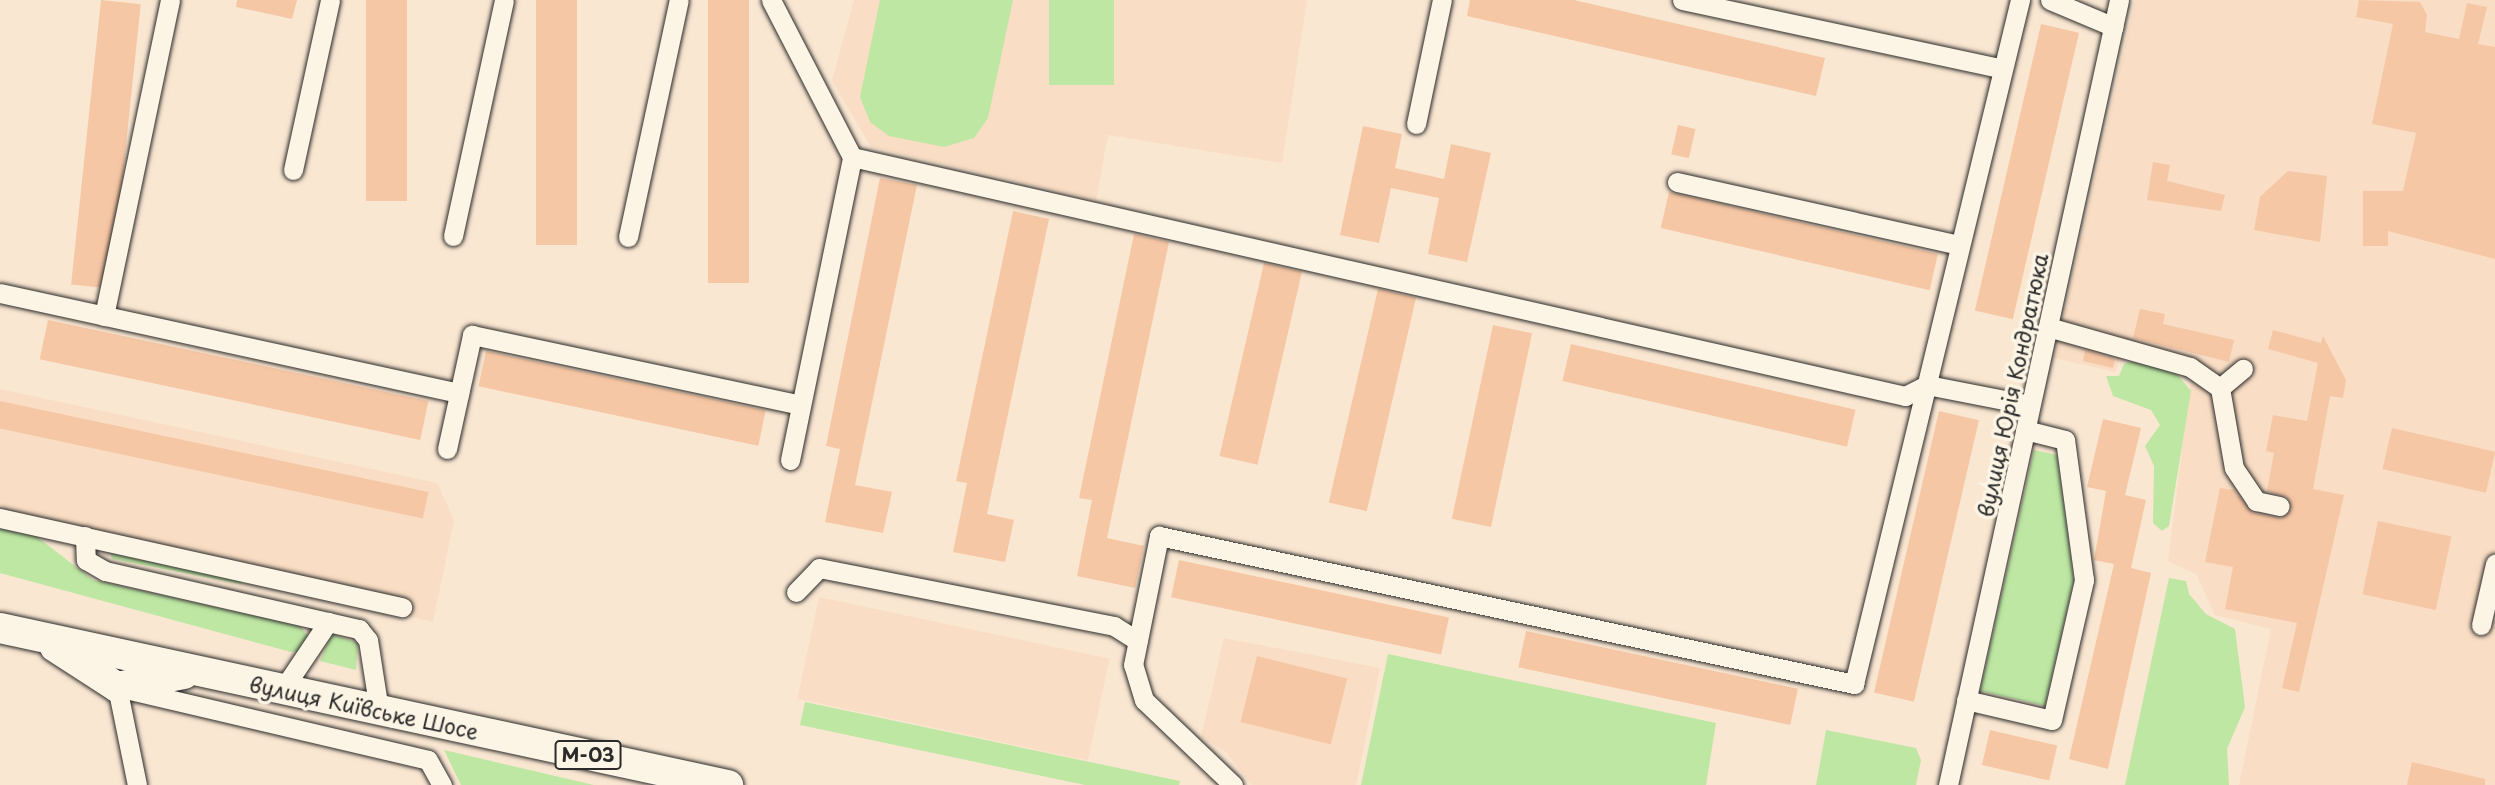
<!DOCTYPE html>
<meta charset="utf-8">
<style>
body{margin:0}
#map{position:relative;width:2495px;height:785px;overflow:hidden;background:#fae7d2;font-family:"Playpen Sans",sans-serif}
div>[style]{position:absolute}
.built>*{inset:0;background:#f9ddc4;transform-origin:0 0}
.green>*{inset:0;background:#bee7a3;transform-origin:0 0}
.building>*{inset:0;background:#f6c7a5;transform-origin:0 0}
.roads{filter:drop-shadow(0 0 2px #2b2b2b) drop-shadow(0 0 2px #2b2b2b)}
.minor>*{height:19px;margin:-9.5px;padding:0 9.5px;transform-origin:9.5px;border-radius:9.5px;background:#fcf5e5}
.highway>*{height:30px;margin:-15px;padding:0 15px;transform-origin:15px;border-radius:15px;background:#fcf5e5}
span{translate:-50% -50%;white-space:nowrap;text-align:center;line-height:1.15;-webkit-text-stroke:7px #fcf5e5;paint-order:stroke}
.shield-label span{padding:2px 5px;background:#fcf5e5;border:2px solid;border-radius:5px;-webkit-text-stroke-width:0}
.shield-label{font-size:19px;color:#2b2b2b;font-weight:700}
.street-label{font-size:21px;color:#2b2b2b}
</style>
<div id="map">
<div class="built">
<i style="clip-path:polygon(854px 0,1307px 0,1282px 163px,1108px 135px,1096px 200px,871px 147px,832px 81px)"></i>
<i style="clip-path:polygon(2135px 0,2495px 0,2495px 785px,2239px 785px,2271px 629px,2215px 615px,2196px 574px,2168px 561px,2191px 379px,2121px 355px,2115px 372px,2054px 358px)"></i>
<i style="clip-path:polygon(0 389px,437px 483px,454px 520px,433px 622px,0 523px)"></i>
<i style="left:819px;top:597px;width:297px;height:104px;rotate:12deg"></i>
<i style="clip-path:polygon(1224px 638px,1380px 668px,1356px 785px,1252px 785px,1225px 751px,1201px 737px)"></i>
</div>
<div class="green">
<i style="clip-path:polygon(880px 0,1013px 0,988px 118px,974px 138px,944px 147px,889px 136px,870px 122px,860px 97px)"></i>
<i style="left:1049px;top:0;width:65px;height:85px"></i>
<i style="clip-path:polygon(2136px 360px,2175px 372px,2191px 391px,2169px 526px,2162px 531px,2153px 523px,2154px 466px,2145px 446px,2160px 425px,2151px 410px,2113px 396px,2106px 376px,2119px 376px,2124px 364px)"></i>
<i style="clip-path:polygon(2034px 450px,2057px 455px,2074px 580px,2045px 706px,1980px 691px)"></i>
<i style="clip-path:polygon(0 528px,36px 536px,93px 580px,300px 626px,308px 636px,300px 651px,291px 652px,0 573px)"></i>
<i style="clip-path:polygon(110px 550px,241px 581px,241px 584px,112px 559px)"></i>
<i style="clip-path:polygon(2169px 578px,2186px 581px,2189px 594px,2206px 614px,2235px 629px,2245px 707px,2227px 749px,2229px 785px,2125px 785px)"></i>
<i style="clip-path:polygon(332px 634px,358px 643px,356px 670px,320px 661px)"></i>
<i style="clip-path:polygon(1388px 654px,1716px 723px,1706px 785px,1361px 785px)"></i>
<i style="clip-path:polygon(805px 702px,1180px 781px,1179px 785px,1085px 785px,800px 725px)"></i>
<i style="clip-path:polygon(1826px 730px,1916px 748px,1921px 760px,1916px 785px,1816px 785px)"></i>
<i style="clip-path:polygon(444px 750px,594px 785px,461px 785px)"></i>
</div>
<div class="building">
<i style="left:101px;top:0;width:40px;height:286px;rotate:6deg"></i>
<i style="clip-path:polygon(237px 0,297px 0,292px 19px,236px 7px)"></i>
<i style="left:366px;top:0;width:41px;height:201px"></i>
<i style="left:536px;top:0;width:41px;height:245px"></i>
<i style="left:708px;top:0;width:41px;height:283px"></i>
<i style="clip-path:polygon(1470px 0,1574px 0,1825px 58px,1816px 96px,1467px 16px)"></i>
<i style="clip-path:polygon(2359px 0,2420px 2px,2427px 15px,2425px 32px,2459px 39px,2467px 3px,2487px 7px,2478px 44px,2495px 47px,2495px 259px,2388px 231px,2388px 246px,2363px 246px,2363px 191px,2403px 191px,2416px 133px,2372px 124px,2393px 24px,2356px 17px)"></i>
<i style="left:2041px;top:24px;width:39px;height:294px;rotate:13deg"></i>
<i style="left:1678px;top:125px;width:18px;height:30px;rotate:13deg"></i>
<i style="clip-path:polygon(1363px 126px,1402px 134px,1395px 168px,1444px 179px,1451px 144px,1491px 153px,1467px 262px,1428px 254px,1439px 198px,1391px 188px,1379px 243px,1340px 235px)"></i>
<i style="clip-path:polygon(2153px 162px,2170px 165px,2167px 181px,2225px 195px,2221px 211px,2147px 200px)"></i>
<i style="clip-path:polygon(2288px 171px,2327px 176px,2320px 242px,2254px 230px,2260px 197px)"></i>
<i style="clip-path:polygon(880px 178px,917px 185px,855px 485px,892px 492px,883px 533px,825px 522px,840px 449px,826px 446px)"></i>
<i style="left:1669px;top:192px;width:276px;height:37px;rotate:13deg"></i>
<i style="clip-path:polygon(1013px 211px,1049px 219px,987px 514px,1014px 520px,1005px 562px,953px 552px,967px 483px,956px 481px)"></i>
<i style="clip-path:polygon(1134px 234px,1169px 242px,1107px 538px,1144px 546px,1135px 588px,1077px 576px,1092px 500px,1079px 498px)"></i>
<i style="left:1264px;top:263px;width:39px;height:198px;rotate:13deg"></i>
<i style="left:1378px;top:289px;width:39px;height:219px;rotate:13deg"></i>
<i style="clip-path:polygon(2140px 309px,2165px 314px,2163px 324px,2234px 340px,2229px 362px,2133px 338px)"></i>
<i style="left:48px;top:320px;width:389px;height:40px;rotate:12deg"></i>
<i style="left:1493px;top:325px;width:40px;height:198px;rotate:12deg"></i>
<i style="clip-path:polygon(2273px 330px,2321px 343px,2323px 336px,2346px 380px,2343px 398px,2330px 396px,2313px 489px,2344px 495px,2299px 692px,2282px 688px,2297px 623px,2225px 609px,2233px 567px,2205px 562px,2220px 488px,2234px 490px,2253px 513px,2282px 518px,2291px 509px,2287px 497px,2267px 491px,2274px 453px,2266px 451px,2273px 415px,2307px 421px,2318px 363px,2268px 349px)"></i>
<i style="left:1571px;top:344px;width:292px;height:38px;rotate:13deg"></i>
<i style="clip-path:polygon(2085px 350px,2115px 359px,2113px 368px,2083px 361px)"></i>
<i style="left:486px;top:351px;width:286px;height:36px;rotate:12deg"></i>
<i style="left:0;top:401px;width:438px;height:27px;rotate:12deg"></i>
<i style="left:1939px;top:411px;width:41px;height:289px;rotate:13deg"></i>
<i style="clip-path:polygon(2103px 419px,2141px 428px,2125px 495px,2146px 500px,2131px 568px,2151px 573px,2108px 769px,2069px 759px,2114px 564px,2094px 560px,2106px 491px,2087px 487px)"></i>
<i style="left:2392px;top:428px;width:106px;height:42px;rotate:13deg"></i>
<i style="left:2378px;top:521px;width:75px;height:75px;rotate:12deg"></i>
<i style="left:1179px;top:560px;width:276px;height:38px;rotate:12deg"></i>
<i style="left:1526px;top:631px;width:278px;height:37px;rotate:12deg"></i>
<i style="left:1257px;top:656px;width:93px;height:68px;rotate:14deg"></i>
<i style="left:1990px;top:730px;width:69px;height:36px;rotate:13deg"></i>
<i style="clip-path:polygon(2412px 762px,2485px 779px,2485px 785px,2407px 785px)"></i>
</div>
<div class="roads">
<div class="minor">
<i style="left:771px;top:0;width:177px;rotate:62.7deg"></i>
<i style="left:852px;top:157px;width:1080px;rotate:12.79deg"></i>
<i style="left:1905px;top:396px;width:25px;rotate:-27deg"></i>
<i style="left:1927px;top:385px;width:105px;rotate:11deg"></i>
<i style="left:1682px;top:0;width:328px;rotate:12.1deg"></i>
<i style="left:2050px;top:0;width:69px;rotate:22.9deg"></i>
<i style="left:1416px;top:124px;width:127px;rotate:-78.2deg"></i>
<i style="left:293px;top:170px;width:174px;rotate:-77.7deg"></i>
<i style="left:1677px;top:182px;width:288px;rotate:12.6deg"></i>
<i style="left:453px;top:236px;width:241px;rotate:-77.8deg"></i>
<i style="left:628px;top:237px;width:242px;rotate:-77.9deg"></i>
<i style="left:0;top:293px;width:470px;rotate:12.3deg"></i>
<i style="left:104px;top:316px;width:323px;rotate:-78.2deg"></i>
<i style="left:2048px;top:327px;width:148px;rotate:15.7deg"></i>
<i style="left:2190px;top:367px;width:37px;rotate:35deg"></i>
<i style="left:2220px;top:388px;width:81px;rotate:80.1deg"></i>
<i style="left:2234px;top:468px;width:40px;rotate:56deg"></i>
<i style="left:2256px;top:501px;width:24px;rotate:12deg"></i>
<i style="left:2220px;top:388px;width:30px;rotate:-40deg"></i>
<i style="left:447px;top:449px;width:117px;rotate:-77.6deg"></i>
<i style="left:472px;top:335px;width:336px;rotate:12deg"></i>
<i style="left:790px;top:460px;width:309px;rotate:-78.4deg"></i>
<i style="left:0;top:518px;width:412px;rotate:12.5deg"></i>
<i style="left:85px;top:536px;width:24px;rotate:88deg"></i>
<i style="left:86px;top:560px;width:22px;rotate:30deg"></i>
<i style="left:105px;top:571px;width:261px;rotate:12.9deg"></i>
<i style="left:359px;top:629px;width:14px;rotate:51deg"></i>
<i style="left:368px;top:640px;width:71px;rotate:81.1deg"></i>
<i style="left:796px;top:592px;width:33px;rotate:-46deg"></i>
<i style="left:819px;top:568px;width:301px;rotate:11.1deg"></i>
<i style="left:1114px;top:626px;width:28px;rotate:32deg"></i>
<i style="left:2481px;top:625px;width:63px;rotate:-77.1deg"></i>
<i style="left:283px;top:689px;width:81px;rotate:-56.1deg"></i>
<i style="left:1966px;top:700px;width:88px;rotate:13.1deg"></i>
<i style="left:2052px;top:720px;width:144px;rotate:-77.1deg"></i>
<i style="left:2084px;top:580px;width:141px;rotate:-97.7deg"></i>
<i style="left:2065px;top:440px;width:41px;rotate:-166deg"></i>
<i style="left:137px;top:785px;width:100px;rotate:-101.5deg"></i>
<i style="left:117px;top:687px;width:319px;rotate:13.2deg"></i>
<i style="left:428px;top:760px;width:29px;rotate:61deg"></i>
<i style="left:1233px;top:785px;width:123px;rotate:-136.3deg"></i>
<i style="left:1144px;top:700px;width:37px;rotate:-107deg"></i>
<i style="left:1133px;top:665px;width:132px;rotate:-78.6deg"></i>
<i style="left:1159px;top:536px;width:711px;rotate:12.02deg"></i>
<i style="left:1854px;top:684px;width:704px;rotate:-76.36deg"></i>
<i style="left:1948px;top:785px;width:803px;rotate:-77.71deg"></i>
</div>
<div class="highway">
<i style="left:0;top:628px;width:745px;rotate:12.17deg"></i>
<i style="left:55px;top:647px;width:74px;rotate:32.8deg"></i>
<i style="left:117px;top:687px;width:68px;rotate:-11deg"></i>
</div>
</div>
<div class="shield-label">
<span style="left:588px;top:755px">М-03</span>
</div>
<div class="street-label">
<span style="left:2012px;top:385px;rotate:-78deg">вулиця Юрія Кондратюка</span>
<span style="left:364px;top:707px;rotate:12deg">вулиця Київське Шосе</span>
</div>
</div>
